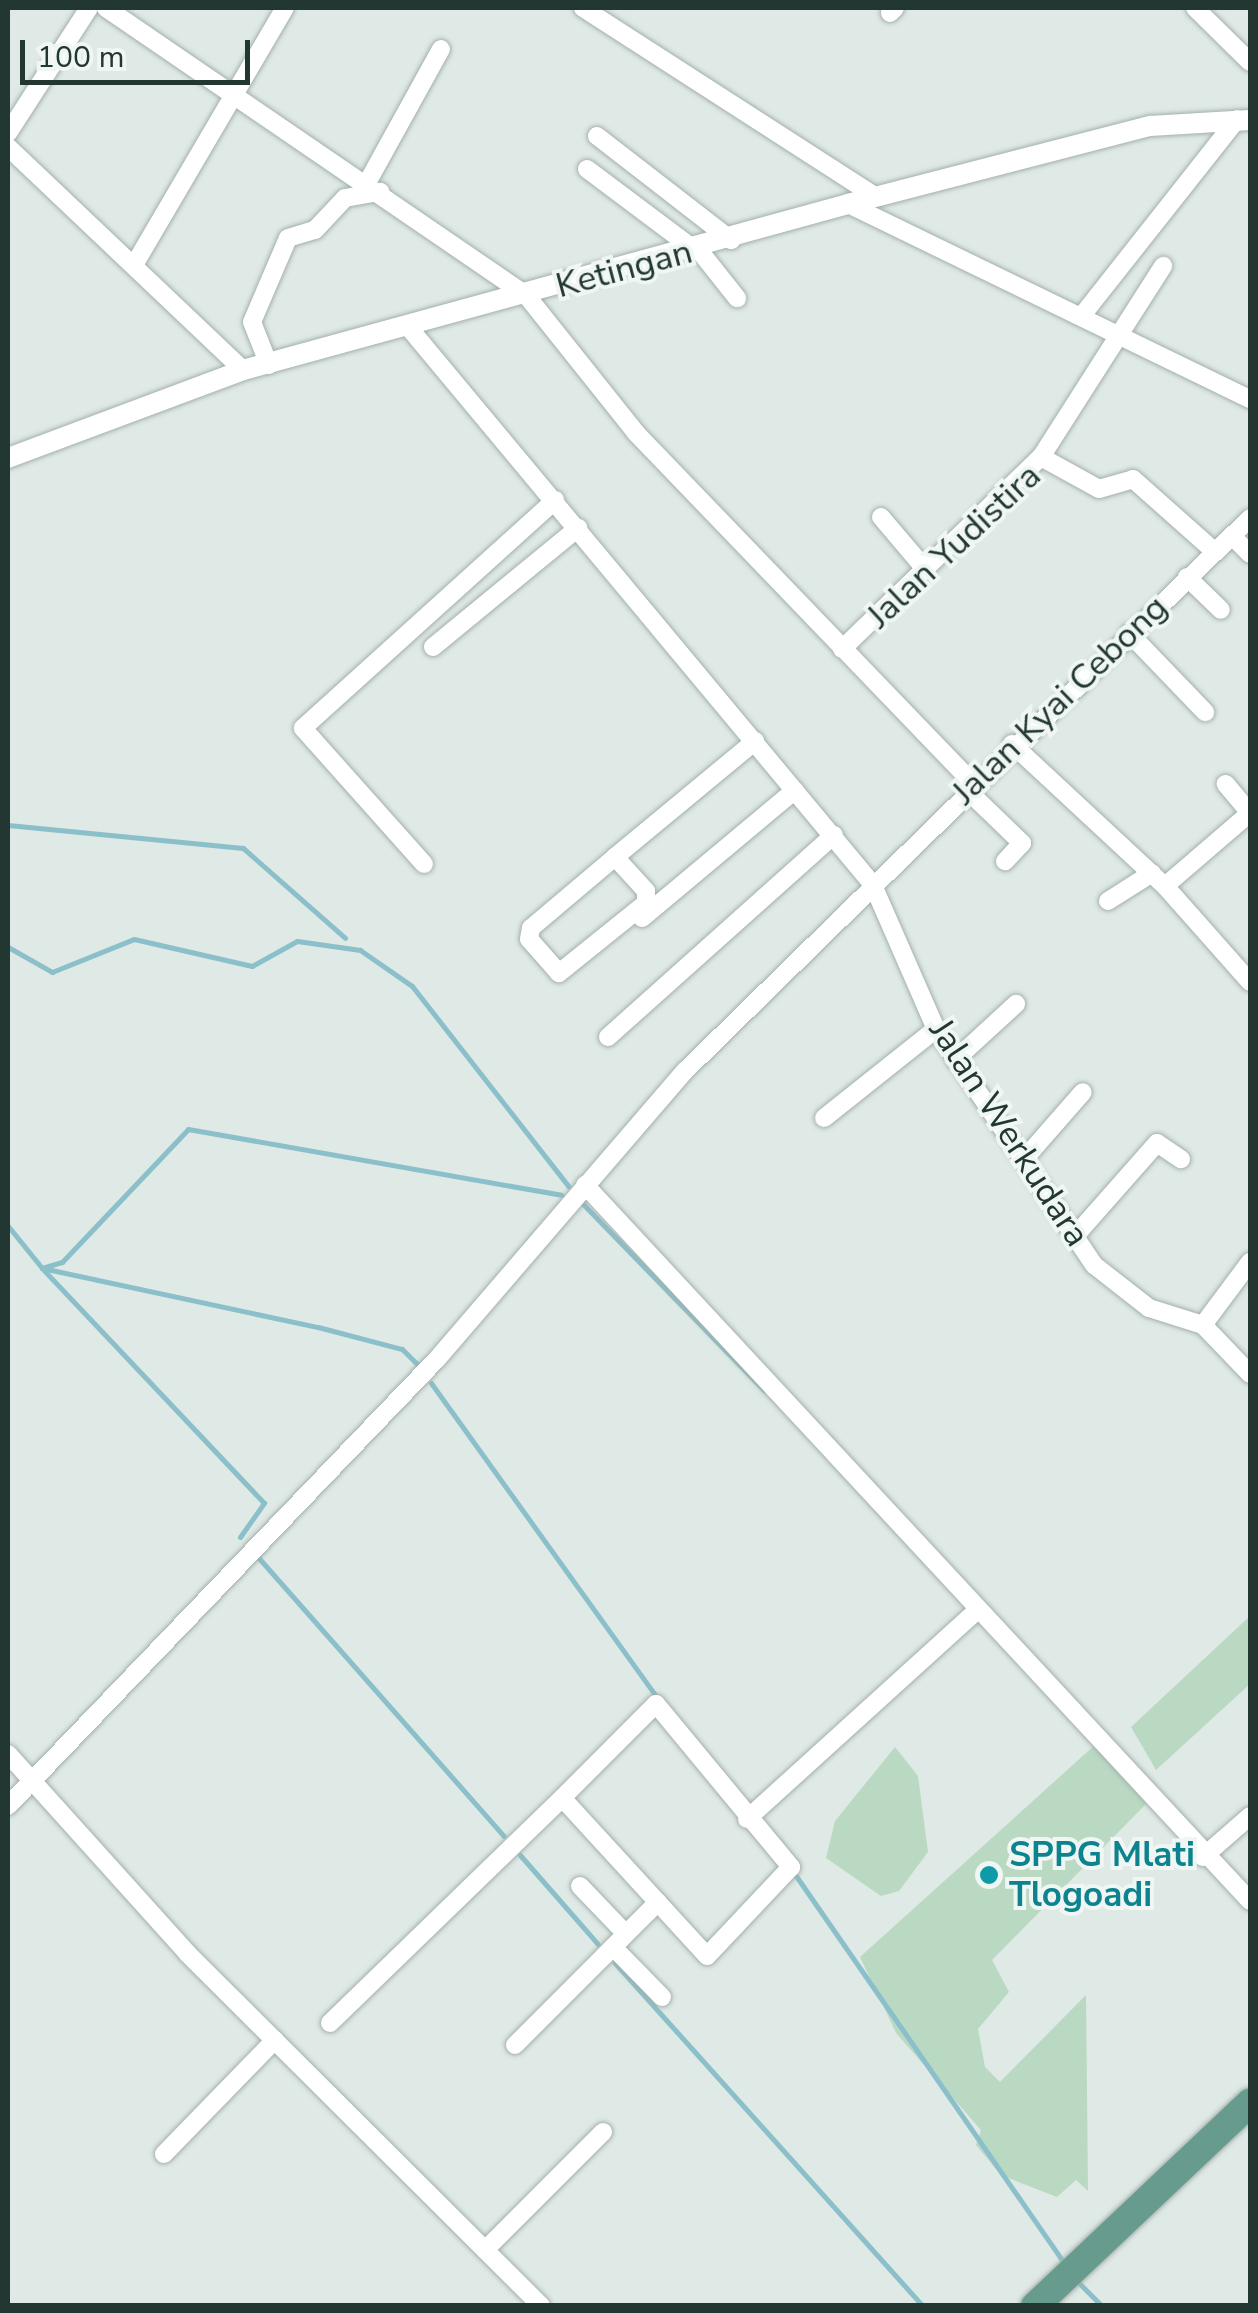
<!DOCTYPE html>
<style>
body{margin:0}
#map{position:relative;width:1258px;height:2313px;overflow:hidden;background:#dfe9e5;font-family:"Nunito Sans",sans-serif}
div>[style]{position:absolute}
.green>*{inset:0;background:#bad9c3}
.stream>*{height:5px;margin:-2.5px;padding:0 2.5px;transform-origin:2.5px;border-radius:2.5px;background:#8bbfca}
.roads{filter:drop-shadow(0 0 2px #a3b0ac) drop-shadow(0 0 2px #a3b0ac)}
.minor>*{height:18px;margin:-9px;padding:0 9px;transform-origin:9px;border-radius:9px;background:#fff}
.tertiary>*{height:20px;margin:-10px;padding:0 10px;transform-origin:10px;border-radius:10px;background:#fff}
.primary>*{height:28px;margin:-14px;padding:0 14px;transform-origin:14px;border-radius:14px;background:#679b8e}
.dots>*{width:28px;height:28px;translate:-50% -50%;box-sizing:border-box;border:5px solid #eff6f3;border-radius:50%}
span{translate:-50% -50%;white-space:nowrap;text-align:center;line-height:1.15;-webkit-text-stroke:8px #eff6f3;paint-order:stroke}
.street-label{font-size:35px;color:#223732}
.culture-label{font-size:35px;color:#0d838f;font-weight:700}
.left{translate:0 -50%;text-align:left}
.frame{position:absolute;inset:0;border:10px solid #223732;pointer-events:none}
.scale{position:absolute;left:20px;top:40px;width:230px;height:45px;box-sizing:border-box;border:5px solid #223732;border-top:0;padding-left:12px;font-size:30px;line-height:35px;white-space:nowrap;color:#223732;-webkit-text-stroke:8px #eff6f3;paint-order:stroke}
</style>
<div id="map">
<div class="green">
<i style="clip-path:polygon(1250px 1616px,1250px 1684px,1156px 1770px,1131px 1727px)"></i>
<i style="clip-path:polygon(1096px 1744px,1146px 1804px,992px 1960px,1009px 1992px,978px 2029px,985px 2067px,1000px 2082px,1086px 1995px,1088px 2191px,1076px 2180px,1057px 2197px,1001px 2175px,976px 2145px,981px 2130px,896px 2033px,860px 1957px)"></i>
<i style="clip-path:polygon(895px 1747px,918px 1776px,928px 1852px,899px 1891px,881px 1896px,826px 1858px,835px 1821px)"></i>
</div>
<div class="stream">
<i style="left:8px;top:825px;width:236px;rotate:5.6deg"></i>
<i style="left:243px;top:848px;width:136px;rotate:41.4deg"></i>
<i style="left:8px;top:947px;width:51px;rotate:29.6deg"></i>
<i style="left:52px;top:972px;width:88px;rotate:-21.9deg"></i>
<i style="left:134px;top:939px;width:121px;rotate:12.9deg"></i>
<i style="left:252px;top:966px;width:51px;rotate:-29.1deg"></i>
<i style="left:297px;top:941px;width:64px;rotate:8.1deg"></i>
<i style="left:360px;top:950px;width:63px;rotate:34.7deg"></i>
<i style="left:412px;top:986px;width:254px;rotate:52deg"></i>
<i style="left:580px;top:1201px;width:264px;rotate:45.8deg"></i>
<i style="left:8px;top:1226px;width:54px;rotate:51deg"></i>
<i style="left:42px;top:1268px;width:282px;rotate:12.1deg"></i>
<i style="left:318px;top:1327px;width:87px;rotate:14.7deg"></i>
<i style="left:402px;top:1349px;width:27px;rotate:45deg"></i>
<i style="left:431px;top:1383px;width:388px;rotate:54.3deg"></i>
<i style="left:240px;top:1537px;width:42px;rotate:-54.8deg"></i>
<i style="left:264px;top:1503px;width:323px;rotate:-133.4deg"></i>
<i style="left:42px;top:1268px;width:21px;rotate:-17deg"></i>
<i style="left:62px;top:1262px;width:183px;rotate:-46.5deg"></i>
<i style="left:188px;top:1129px;width:379px;rotate:10deg"></i>
<i style="left:257px;top:1556px;width:373px;rotate:48.6deg"></i>
<i style="left:520px;top:1855px;width:118px;rotate:48.8deg"></i>
<i style="left:794px;top:1873px;width:477px;rotate:55.3deg"></i>
<i style="left:615px;top:1963px;width:461px;rotate:48.1deg"></i>
<i style="left:1076px;top:2280px;width:37px;rotate:45deg"></i>
</div>
<div class="roads">
<div class="minor">
<i style="left:106px;top:8px;width:509px;rotate:34.35deg"></i>
<i style="left:526px;top:295px;width:176px;rotate:51.4deg"></i>
<i style="left:636px;top:433px;width:486px;rotate:46.1deg"></i>
<i style="left:583px;top:8px;width:349px;rotate:32.8deg"></i>
<i style="left:1195px;top:8px;width:77px;rotate:44.5deg"></i>
<i style="left:890px;top:13px;width:7px;rotate:-45deg"></i>
<i style="left:8px;top:133px;width:149px;rotate:-57.1deg"></i>
<i style="left:597px;top:136px;width:170px;rotate:37.8deg"></i>
<i style="left:8px;top:147px;width:324px;rotate:43.5deg"></i>
<i style="left:587px;top:169px;width:135px;rotate:36.9deg"></i>
<i style="left:367px;top:183px;width:153px;rotate:-61.1deg"></i>
<i style="left:848px;top:204px;width:447px;rotate:25.9deg"></i>
<i style="left:698px;top:249px;width:63px;rotate:51.5deg"></i>
<i style="left:137px;top:260px;width:292px;rotate:-59.6deg"></i>
<i style="left:1084px;top:313px;width:247px;rotate:-51.7deg"></i>
<i style="left:410px;top:329px;width:724px;rotate:50.21deg"></i>
<i style="left:873px;top:885px;width:157px;rotate:66.4deg"></i>
<i style="left:936px;top:1029px;width:284px;rotate:56.2deg"></i>
<i style="left:1094px;top:1265px;width:70px;rotate:38deg"></i>
<i style="left:1149px;top:1308px;width:57px;rotate:17.5deg"></i>
<i style="left:269px;top:365px;width:46px;rotate:-111.6deg"></i>
<i style="left:252px;top:322px;width:91px;rotate:-66.8deg"></i>
<i style="left:288px;top:238px;width:28px;rotate:-17deg"></i>
<i style="left:315px;top:230px;width:44px;rotate:-46.8deg"></i>
<i style="left:345px;top:198px;width:36px;rotate:-10deg"></i>
<i style="left:1041px;top:457px;width:66px;rotate:28.9deg"></i>
<i style="left:1099px;top:489px;width:35px;rotate:-16deg"></i>
<i style="left:1133px;top:479px;width:108px;rotate:41.6deg"></i>
<i style="left:881px;top:517px;width:70px;rotate:49.7deg"></i>
<i style="left:1232px;top:536px;width:25px;rotate:45deg"></i>
<i style="left:1187px;top:577px;width:47px;rotate:44.1deg"></i>
<i style="left:1129px;top:633px;width:110px;rotate:46.1deg"></i>
<i style="left:433px;top:647px;width:188px;rotate:-39.4deg"></i>
<i style="left:842px;top:649px;width:277px;rotate:-44deg"></i>
<i style="left:1041px;top:457px;width:227px;rotate:-57.4deg"></i>
<i style="left:1012px;top:744px;width:209px;rotate:42.9deg"></i>
<i style="left:1165px;top:886px;width:128px;rotate:48.5deg"></i>
<i style="left:966px;top:789px;width:78px;rotate:44deg"></i>
<i style="left:1022px;top:843px;width:25px;rotate:133deg"></i>
<i style="left:615px;top:857px;width:46px;rotate:47.6deg"></i>
<i style="left:646px;top:891px;width:12px;rotate:90deg"></i>
<i style="left:646px;top:903px;width:112px;rotate:141.2deg"></i>
<i style="left:559px;top:973px;width:45px;rotate:-131.4deg"></i>
<i style="left:529px;top:939px;width:11px;rotate:-80deg"></i>
<i style="left:531px;top:928px;width:110px;rotate:-40.2deg"></i>
<i style="left:615px;top:857px;width:182px;rotate:-39.6deg"></i>
<i style="left:424px;top:864px;width:182px;rotate:-131.7deg"></i>
<i style="left:303px;top:728px;width:340px;rotate:-42.1deg"></i>
<i style="left:1165px;top:886px;width:112px;rotate:-40.7deg"></i>
<i style="left:1250px;top:813px;width:38px;rotate:-130deg"></i>
<i style="left:1108px;top:901px;width:52px;rotate:-32.5deg"></i>
<i style="left:642px;top:918px;width:199px;rotate:-39.9deg"></i>
<i style="left:608px;top:1037px;width:303px;rotate:-41.8deg"></i>
<i style="left:955px;top:1060px;width:83px;rotate:-42.6deg"></i>
<i style="left:824px;top:1118px;width:143px;rotate:-38.5deg"></i>
<i style="left:1026px;top:1157px;width:86px;rotate:-48.8deg"></i>
<i style="left:585px;top:1185px;width:977px;rotate:47.11deg"></i>
<i style="left:1075px;top:1236px;width:124px;rotate:-48.6deg"></i>
<i style="left:1157px;top:1143px;width:29px;rotate:34deg"></i>
<i style="left:1203px;top:1325px;width:79px;rotate:-53.3deg"></i>
<i style="left:1203px;top:1325px;width:68px;rotate:46.2deg"></i>
<i style="left:656px;top:1704px;width:212px;rotate:50.4deg"></i>
<i style="left:791px;top:1867px;width:122px;rotate:133.3deg"></i>
<i style="left:707px;top:1956px;width:214px;rotate:-132.5deg"></i>
<i style="left:562px;top:1798px;width:133px;rotate:-45deg"></i>
<i style="left:8px;top:1754px;width:268px;rotate:48deg"></i>
<i style="left:187px;top:1953px;width:500px;rotate:44.9deg"></i>
<i style="left:8px;top:1806px;width:620px;rotate:-46.18deg"></i>
<i style="left:437px;top:1359px;width:381px;rotate:-49.3deg"></i>
<i style="left:686px;top:1070px;width:789px;rotate:-44.38deg"></i>
<i style="left:747px;top:1819px;width:309px;rotate:-42.2deg"></i>
<i style="left:1203px;top:1857px;width:62px;rotate:-41.1deg"></i>
<i style="left:580px;top:1886px;width:66px;rotate:46.2deg"></i>
<i style="left:613px;top:1947px;width:70px;rotate:45.6deg"></i>
<i style="left:330px;top:2023px;width:323px;rotate:-44.1deg"></i>
<i style="left:515px;top:2045px;width:202px;rotate:-45deg"></i>
<i style="left:164px;top:2154px;width:159px;rotate:-45.8deg"></i>
<i style="left:485px;top:2250px;width:167px;rotate:-45deg"></i>
</div>
<div class="tertiary">
<i style="left:8px;top:458px;width:251px;rotate:-20.5deg"></i>
<i style="left:243px;top:370px;width:627px;rotate:-15.34deg"></i>
<i style="left:848px;top:204px;width:312px;rotate:-14.5deg"></i>
<i style="left:1150px;top:126px;width:100px;rotate:-3.4deg"></i>
</div>
<div class="primary">
<i style="left:1035px;top:2306px;width:296px;rotate:-43.4deg"></i>
</div>
</div>
<div class="dots">
<i style="left:989px;top:1875px;background:#0f9aa8"></i>
</div>
<div class="street-label">
<span style="left:624px;top:269px;rotate:-15deg">Ketingan</span>
<span style="left:954px;top:546px;rotate:-43deg">Jalan Yudistira</span>
<span style="left:1060px;top:700px;rotate:-44deg">Jalan Kyai Cebong</span>
<span style="left:1009px;top:1133px;rotate:57deg">Jalan Werkudara</span>
</div>
<div class="culture-label">
<span class="left" style="left:1009px;top:1875px">SPPG Mlati<br>Tlogoadi</span>
</div>
<div class="frame"></div>
<div class="scale">100 m</div>
</div>
